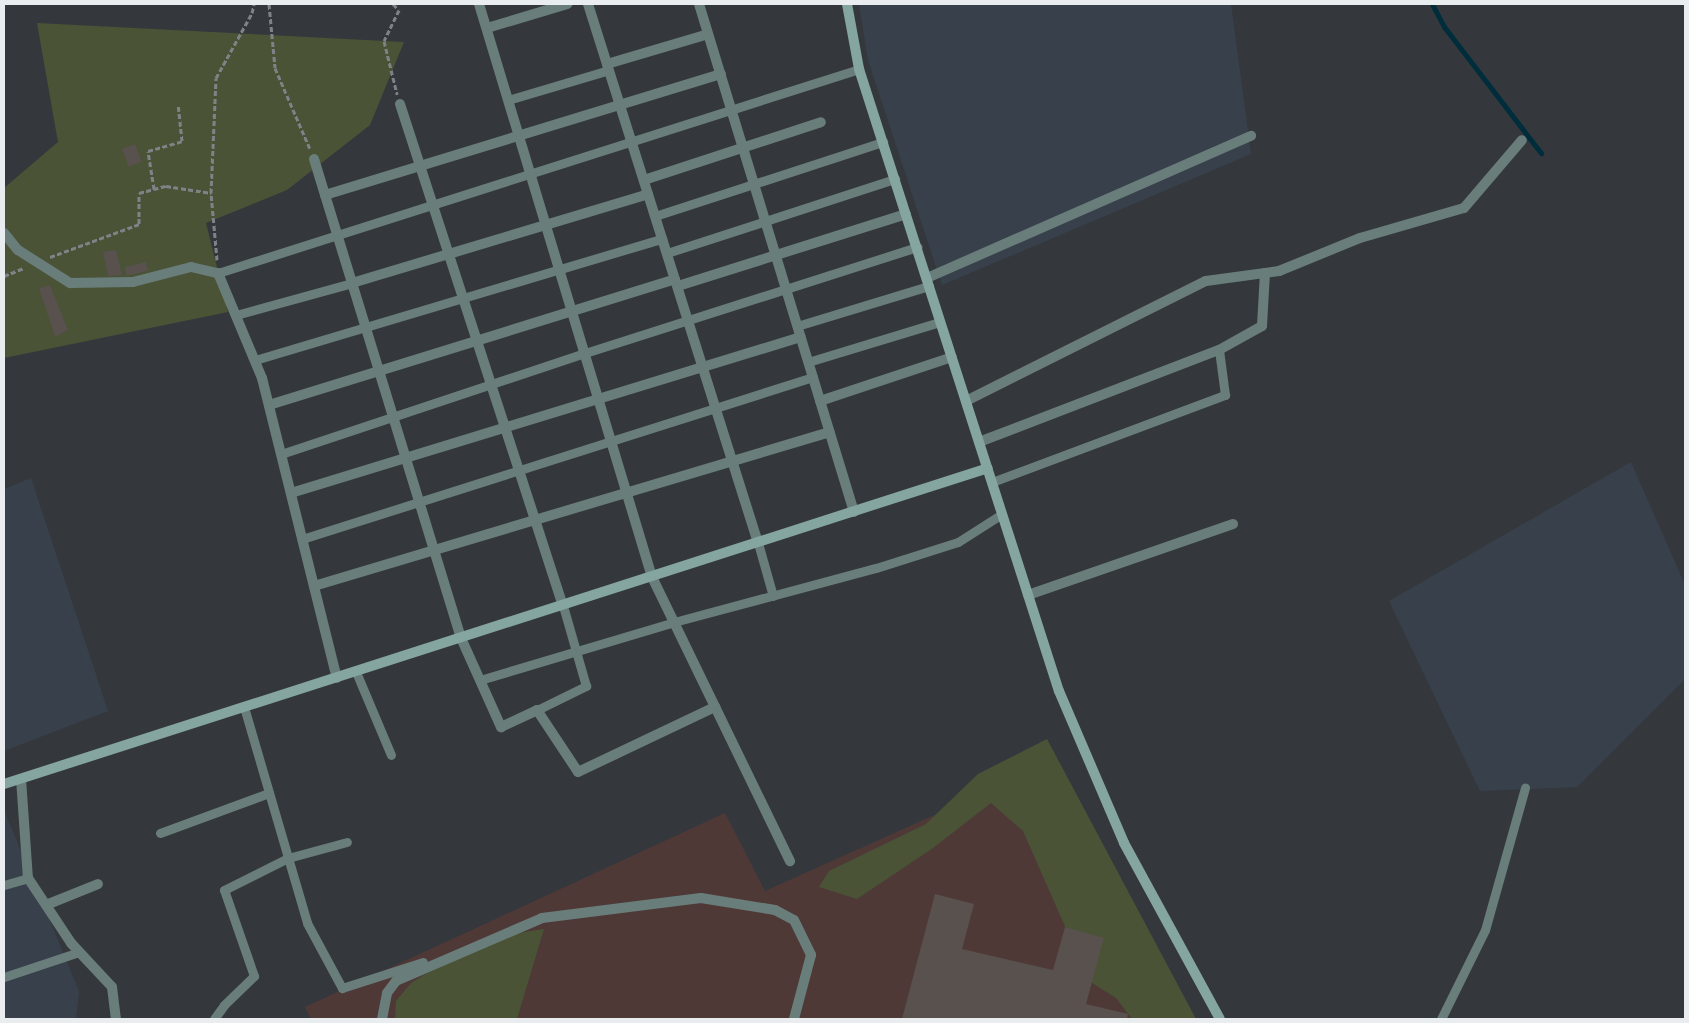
<!DOCTYPE html>
<style>
body{margin:0}
#map{position:relative;width:1689px;height:1023px;overflow:hidden;background:#34383d;font-family:"PT Sans Narrow",sans-serif}
div>[style]{position:absolute}
.commercial>*{inset:0;background:#4e3937}
.built>*{inset:0;background:#38414b}
.green>*{inset:0;background:#4a5336}
.stream>*{height:5px;margin:-2.5px;padding:0 2.5px;transform-origin:2.5px;border-radius:2.5px;background:#002d3c}
.building>*{inset:0;background:#58514d;transform-origin:0 0}
.path>*{height:3px;margin-top:-1.5px;transform-origin:0;background:repeating-linear-gradient(90deg,#7f8387 0 5px,transparent 0 7.5px)}
.lane>*{height:9px;margin:-4.5px;padding:0 4.5px;transform-origin:4.5px;border-radius:4.5px;background:#697e7b}
.street>*{height:10px;margin:-5px;padding:0 5px;transform-origin:5px;border-radius:5px;background:#697e7b}
.secondary>*{height:10px;margin:-5px;padding:0 5px;transform-origin:5px;border-radius:5px;background:#84a5a0}
span{translate:-50% -50%;white-space:nowrap;text-align:center;line-height:1.15;-webkit-text-stroke:5px #2a2e33;paint-order:stroke}
.frame{position:absolute;inset:0;border:5px solid #eaedf0;pointer-events:none}
</style>
<div id="map">
<div class="commercial">
<i style="clip-path:polygon(1035px 770px,1172px 1019px,311px 1019px,305px 1007px,725px 813px,765px 891px)"></i>
</div>
<div class="built">
<i style="clip-path:polygon(859px 4px,1231px 4px,1251px 154px,942px 285px,868px 60px)"></i>
<i style="clip-path:polygon(1631px 462px,1685px 585px,1685px 679px,1577px 787px,1480px 791px,1389px 601px)"></i>
<i style="clip-path:polygon(31px 478px,108px 711px,4px 751px,4px 489px)"></i>
<i style="clip-path:polygon(4px 810px,79px 991px,76px 1019px,4px 1019px)"></i>
</div>
<div class="green">
<i style="clip-path:polygon(37px 23px,404px 42px,370px 125px,287px 190px,206px 223px,228px 312px,4px 358px,4px 188px,58px 142px)"></i>
<i style="clip-path:polygon(1047px 739px,1196px 1019px,1132px 1019px,1116px 998px,1089px 981px,1023px 831px,991px 803px,933px 848px,857px 899px,819px 887px,829px 871px,926px 824px,978px 774px)"></i>
<i style="clip-path:polygon(544px 929px,517px 1019px,395px 1019px,396px 1001px,411px 983px,438px 966px,511px 934px)"></i>
</div>
<div class="stream">
<i style="left:1432px;top:4px;width:27px;rotate:62deg"></i>
<i style="left:1445px;top:28px;width:158px;rotate:52.5deg"></i>
</div>
<div class="building">
<i style="left:135px;top:144px;width:19px;height:14px;rotate:69deg"></i>
<i style="clip-path:polygon(116px 250px,122px 275px,108px 276px,103px 252px)"></i>
<i style="left:146px;top:262px;width:9px;height:22px;rotate:77deg"></i>
<i style="clip-path:polygon(50px 285px,68px 330px,55px 337px,39px 288px)"></i>
<i style="clip-path:polygon(935px 894px,974px 904px,962px 949px,1053px 970px,1065px 927px,1104px 938px,1086px 1004px,1128px 1014px,1127px 1019px,902px 1019px)"></i>
</div>
<div class="path">
<i style="left:269px;top:4px;width:64px;rotate:84.6deg"></i>
<i style="left:275px;top:68px;width:88px;rotate:66.6deg"></i>
<i style="left:393px;top:4px;width:8px;rotate:45deg"></i>
<i style="left:399px;top:10px;width:34px;rotate:116deg"></i>
<i style="left:384px;top:41px;width:55px;rotate:76.2deg"></i>
<i style="left:154px;top:189px;width:38px;rotate:-99deg"></i>
<i style="left:148px;top:151px;width:35px;rotate:-16deg"></i>
<i style="left:182px;top:141px;width:37px;rotate:-96deg"></i>
<i style="left:50px;top:257px;width:95px;rotate:-20.3deg"></i>
<i style="left:139px;top:224px;width:31px;rotate:-90deg"></i>
<i style="left:139px;top:193px;width:28px;rotate:-15deg"></i>
<i style="left:166px;top:186px;width:46px;rotate:8.8deg"></i>
<i style="left:217px;top:260px;width:67px;rotate:-95.1deg"></i>
<i style="left:211px;top:193px;width:115px;rotate:-87.5deg"></i>
<i style="left:216px;top:78px;width:74px;rotate:-61deg"></i>
<i style="left:252px;top:13px;width:9px;rotate:-77deg"></i>
<i style="left:4px;top:276px;width:22px;rotate:-22deg"></i>
</div>
<div class="lane">
<i style="left:508px;top:100px;width:105px;rotate:-16.5deg"></i>
<i style="left:655px;top:216px;width:240px;rotate:-18deg"></i>
<i style="left:667px;top:253px;width:240px;rotate:-18deg"></i>
<i style="left:218px;top:273px;width:673px;rotate:-17.65deg"></i>
<i style="left:236px;top:315px;width:120px;rotate:-15.4deg"></i>
<i style="left:797px;top:326px;width:138px;rotate:-16.9deg"></i>
<i style="left:255px;top:360px;width:425px;rotate:-16.6deg"></i>
<i style="left:808px;top:362px;width:138px;rotate:-16.9deg"></i>
<i style="left:281px;top:454px;width:320px;rotate:-18.4deg"></i>
<i style="left:585px;top:353px;width:349px;rotate:-17.7deg"></i>
<i style="left:992px;top:482px;width:249px;rotate:-20.5deg"></i>
<i style="left:1225px;top:395px;width:45px;rotate:-97.6deg"></i>
<i style="left:302px;top:539px;width:536px;rotate:-17.59deg"></i>
<i style="left:758px;top:543px;width:55px;rotate:74.2deg"></i>
<i style="left:356px;top:672px;width:90px;rotate:67.1deg"></i>
<i style="left:480px;top:680px;width:202px;rotate:-16.6deg"></i>
<i style="left:674px;top:622px;width:209px;rotate:-15deg"></i>
<i style="left:876px;top:568px;width:86px;rotate:-17.6deg"></i>
<i style="left:958px;top:542px;width:52px;rotate:-32.5deg"></i>
<i style="left:244px;top:707px;width:225px;rotate:73.7deg"></i>
<i style="left:307px;top:923px;width:74px;rotate:61.7deg"></i>
<i style="left:342px;top:988px;width:85px;rotate:-17.8deg"></i>
<i style="left:537px;top:710px;width:55px;rotate:-26.1deg"></i>
<i style="left:586px;top:686px;width:83px;rotate:-106deg"></i>
<i style="left:160px;top:833px;width:116px;rotate:-20.2deg"></i>
<i style="left:4px;top:885px;width:25px;rotate:-16deg"></i>
<i style="left:4px;top:977px;width:79px;rotate:-18.4deg"></i>
<i style="left:214px;top:1019px;width:17px;rotate:-54deg"></i>
<i style="left:224px;top:1005px;width:42px;rotate:-44deg"></i>
<i style="left:254px;top:976px;width:91px;rotate:-109.2deg"></i>
<i style="left:224px;top:890px;width:72px;rotate:-26.6deg"></i>
<i style="left:288px;top:858px;width:61px;rotate:-15.2deg"></i>
<i style="left:1441px;top:1019px;width:99px;rotate:-63.7deg"></i>
<i style="left:1485px;top:930px;width:148px;rotate:-74.3deg"></i>
</div>
<div class="street">
<i style="left:479px;top:4px;width:599px;rotate:73.2deg"></i>
<i style="left:652px;top:577px;width:316px;rotate:64.1deg"></i>
<i style="left:588px;top:4px;width:565px;rotate:72.49deg"></i>
<i style="left:699px;top:4px;width:531px;rotate:73.03deg"></i>
<i style="left:487px;top:28px;width:84px;rotate:-16.7deg"></i>
<i style="left:607px;top:64px;width:105px;rotate:-16.5deg"></i>
<i style="left:400px;top:104px;width:528px;rotate:72.01deg"></i>
<i style="left:314px;top:159px;width:501px;rotate:72.94deg"></i>
<i style="left:461px;top:638px;width:98px;rotate:65.8deg"></i>
<i style="left:501px;top:727px;width:40px;rotate:-25deg"></i>
<i style="left:537px;top:710px;width:74px;rotate:56.5deg"></i>
<i style="left:578px;top:772px;width:152px;rotate:-25.4deg"></i>
<i style="left:644px;top:180px;width:186px;rotate:-18.1deg"></i>
<i style="left:325px;top:195px;width:414px;rotate:-17deg"></i>
<i style="left:4px;top:233px;width:22px;rotate:51deg"></i>
<i style="left:18px;top:250px;width:62px;rotate:32.4deg"></i>
<i style="left:70px;top:283px;width:63px;rotate:-0.9deg"></i>
<i style="left:133px;top:282px;width:60px;rotate:-14.5deg"></i>
<i style="left:191px;top:267px;width:28px;rotate:13deg"></i>
<i style="left:218px;top:273px;width:114px;rotate:67.3deg"></i>
<i style="left:262px;top:378px;width:309px;rotate:76deg"></i>
<i style="left:927px;top:278px;width:354px;rotate:-23.7deg"></i>
<i style="left:352px;top:283px;width:309px;rotate:-16.7deg"></i>
<i style="left:678px;top:286px;width:239px;rotate:-17.5deg"></i>
<i style="left:820px;top:401px;width:139px;rotate:-18.4deg"></i>
<i style="left:966px;top:401px;width:268px;rotate:-26.6deg"></i>
<i style="left:1206px;top:281px;width:74px;rotate:-7.8deg"></i>
<i style="left:1279px;top:271px;width:87px;rotate:-22.2deg"></i>
<i style="left:1360px;top:238px;width:108px;rotate:-16.1deg"></i>
<i style="left:1464px;top:208px;width:89px;rotate:-49.5deg"></i>
<i style="left:269px;top:405px;width:425px;rotate:-17.2deg"></i>
<i style="left:979px;top:442px;width:257px;rotate:-21deg"></i>
<i style="left:1219px;top:350px;width:49px;rotate:-29.2deg"></i>
<i style="left:1262px;top:326px;width:53px;rotate:-86.8deg"></i>
<i style="left:291px;top:493px;width:533px;rotate:-17.01deg"></i>
<i style="left:314px;top:586px;width:538px;rotate:-16.62deg"></i>
<i style="left:1028px;top:595px;width:217px;rotate:-19.1deg"></i>
<i style="left:21px;top:779px;width:99px;rotate:86deg"></i>
<i style="left:28px;top:878px;width:78px;rotate:56.5deg"></i>
<i style="left:71px;top:943px;width:60px;rotate:47deg"></i>
<i style="left:112px;top:987px;width:32px;rotate:83deg"></i>
<i style="left:46px;top:905px;width:56px;rotate:-22deg"></i>
<i style="left:382px;top:1019px;width:26px;rotate:-79deg"></i>
<i style="left:387px;top:993px;width:15px;rotate:-53deg"></i>
<i style="left:396px;top:981px;width:159px;rotate:-23.3deg"></i>
<i style="left:542px;top:918px;width:160px;rotate:-7.2deg"></i>
<i style="left:701px;top:898px;width:75px;rotate:9.2deg"></i>
<i style="left:775px;top:910px;width:21px;rotate:28deg"></i>
<i style="left:794px;top:920px;width:39px;rotate:64deg"></i>
<i style="left:811px;top:955px;width:66px;rotate:104.9deg"></i>
</div>
<div class="secondary">
<i style="left:847px;top:4px;width:66px;rotate:79.5deg"></i>
<i style="left:859px;top:69px;width:653px;rotate:72.18deg"></i>
<i style="left:1059px;top:691px;width:165px;rotate:66.8deg"></i>
<i style="left:1124px;top:843px;width:200px;rotate:61.4deg"></i>
<i style="left:4px;top:784px;width:1033px;rotate:-17.8deg"></i>
</div>
<div class="frame"></div>
</div>
